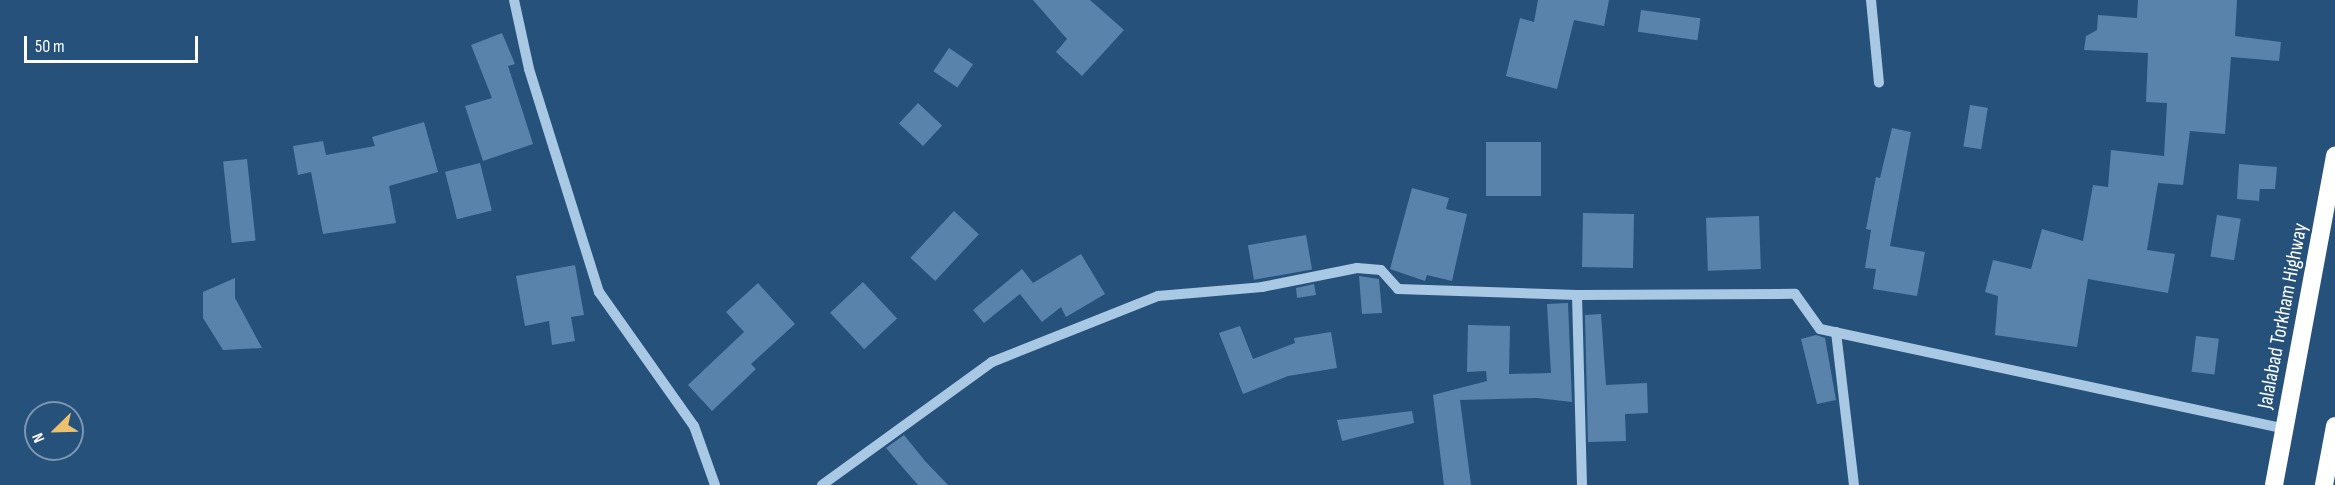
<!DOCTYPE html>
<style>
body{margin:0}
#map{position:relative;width:2335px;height:485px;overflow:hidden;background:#25517b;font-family:"Sofia Sans Condensed",sans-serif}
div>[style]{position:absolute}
.building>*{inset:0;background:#5a83ab;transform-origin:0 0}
.minor>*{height:10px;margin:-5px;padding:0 5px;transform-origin:5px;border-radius:5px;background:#a9c8e4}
.highway>*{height:18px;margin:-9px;padding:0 9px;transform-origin:9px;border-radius:9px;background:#fff}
span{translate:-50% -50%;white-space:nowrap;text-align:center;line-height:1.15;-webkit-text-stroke:5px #25517b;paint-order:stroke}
.street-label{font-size:21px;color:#fff}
.north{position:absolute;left:24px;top:401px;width:60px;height:60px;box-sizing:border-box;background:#25517b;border:2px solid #7c97b0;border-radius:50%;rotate:247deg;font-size:16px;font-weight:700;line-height:24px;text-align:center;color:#fff}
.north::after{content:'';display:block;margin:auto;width:21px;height:27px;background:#edc06e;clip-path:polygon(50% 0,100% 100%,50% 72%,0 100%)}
.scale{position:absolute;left:24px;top:36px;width:174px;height:27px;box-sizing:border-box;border:3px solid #fff;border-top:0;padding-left:8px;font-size:18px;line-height:21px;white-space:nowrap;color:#fff;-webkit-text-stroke:4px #25517b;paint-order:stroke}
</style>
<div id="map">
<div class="building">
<i style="clip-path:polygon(1033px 0,1090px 0,1124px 30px,1082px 76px,1056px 52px,1067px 39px)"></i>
<i style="clip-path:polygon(1538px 0,1609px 0,1604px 26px,1574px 20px,1557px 89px,1506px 76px,1520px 18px,1534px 22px)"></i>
<i style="clip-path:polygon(2138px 0,2237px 0,2235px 36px,2281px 42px,2279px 61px,2231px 57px,2225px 134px,2190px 131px,2183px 185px,2158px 183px,2147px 250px,2175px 254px,2168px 293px,2088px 279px,2077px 347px,1995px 335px,1998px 296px,1985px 292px,1993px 260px,2031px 269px,2042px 229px,2083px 241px,2093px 185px,2108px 187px,2111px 150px,2164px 156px,2167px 103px,2146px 102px,2148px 53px,2084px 50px,2086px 36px,2097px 30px,2098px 15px,2137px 18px)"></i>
<i style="left:1641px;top:10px;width:60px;height:22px;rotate:8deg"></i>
<i style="clip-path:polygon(502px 33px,515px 64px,508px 66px,533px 144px,483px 161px,465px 106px,492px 98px,471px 45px)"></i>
<i style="left:949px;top:48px;width:29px;height:28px;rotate:34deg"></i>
<i style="left:918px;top:103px;width:33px;height:28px;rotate:43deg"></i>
<i style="left:1970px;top:105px;width:18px;height:42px;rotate:9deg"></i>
<i style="clip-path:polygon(424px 122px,438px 172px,389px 186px,396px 223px,323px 234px,311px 172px,298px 175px,293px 146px,323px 141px,326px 155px,375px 146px,372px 137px)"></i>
<i style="clip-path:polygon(1892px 128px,1911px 132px,1890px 246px,1925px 252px,1917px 296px,1873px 289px,1876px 269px,1865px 268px,1871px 230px,1866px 229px,1876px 177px,1880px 178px)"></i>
<i style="left:1486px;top:142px;width:55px;height:54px"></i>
<i style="left:247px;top:159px;width:82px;height:24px;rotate:84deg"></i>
<i style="left:480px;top:163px;width:49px;height:36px;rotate:76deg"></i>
<i style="clip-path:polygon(2239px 164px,2277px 167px,2275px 189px,2260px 189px,2259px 201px,2237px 199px)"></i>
<i style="clip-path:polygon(1412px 188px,1449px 198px,1446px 209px,1467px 214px,1452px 281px,1427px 275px,1425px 281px,1390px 269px)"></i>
<i style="left:954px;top:211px;width:34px;height:64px;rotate:43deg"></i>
<i style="left:1583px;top:213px;width:51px;height:54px;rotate:1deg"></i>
<i style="left:2217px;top:215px;width:24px;height:42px;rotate:9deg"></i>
<i style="left:1759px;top:216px;width:53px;height:53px;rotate:88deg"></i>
<i style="left:1306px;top:235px;width:35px;height:59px;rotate:80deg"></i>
<i style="clip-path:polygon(1081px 254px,1105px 294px,1066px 317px,1061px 307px,1042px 322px,1020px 294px,984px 323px,973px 310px,1022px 269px,1033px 283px)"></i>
<i style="clip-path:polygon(575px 265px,584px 315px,571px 317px,575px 341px,552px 345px,549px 321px,525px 326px,516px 276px)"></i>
<i style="clip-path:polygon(1359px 276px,1379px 279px,1382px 313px,1362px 314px)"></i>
<i style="clip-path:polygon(235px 278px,235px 298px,262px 348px,223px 350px,203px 318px,203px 292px)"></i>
<i style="left:863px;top:282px;width:50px;height:45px;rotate:47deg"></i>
<i style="clip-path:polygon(758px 283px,795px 324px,751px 364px,756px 369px,712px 411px,688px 385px,744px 332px,726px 312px)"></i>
<i style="clip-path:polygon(1314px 284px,1316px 295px,1297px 298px,1296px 288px)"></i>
<i style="clip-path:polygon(1568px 303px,1572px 402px,1537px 398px,1460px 400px,1471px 485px,1444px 485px,1433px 395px,1487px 381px,1486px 371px,1467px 372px,1468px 325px,1510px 326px,1509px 374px,1551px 373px,1547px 304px)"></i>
<i style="clip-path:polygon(1601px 314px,1606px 385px,1647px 383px,1648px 413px,1625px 414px,1626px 441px,1588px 442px,1585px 315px)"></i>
<i style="clip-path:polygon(1240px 326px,1253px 359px,1295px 343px,1294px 338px,1331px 332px,1337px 368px,1288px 376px,1243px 394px,1219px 333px)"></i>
<i style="clip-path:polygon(1816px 335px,1825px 338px,1836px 400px,1817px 404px,1801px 339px)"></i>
<i style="left:2196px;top:336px;width:23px;height:36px;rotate:7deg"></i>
<i style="clip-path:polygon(1412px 411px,1414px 423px,1342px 441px,1337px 420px)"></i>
<i style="clip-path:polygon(904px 435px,925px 461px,948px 485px,918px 485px,904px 469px,886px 448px)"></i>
</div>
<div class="minor">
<i style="left:514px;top:0;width:71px;rotate:77.7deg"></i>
<i style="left:529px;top:69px;width:234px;rotate:72.6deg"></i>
<i style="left:599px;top:292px;width:164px;rotate:54.7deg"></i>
<i style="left:694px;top:426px;width:63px;rotate:70.4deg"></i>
<i style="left:1871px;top:0;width:83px;rotate:84.5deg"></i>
<i style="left:1577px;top:295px;width:190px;rotate:88.5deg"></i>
<i style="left:1836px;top:332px;width:154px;rotate:83.3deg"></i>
<i style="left:822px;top:485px;width:210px;rotate:-35.9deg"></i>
<i style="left:992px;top:362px;width:179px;rotate:-21.7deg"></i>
<i style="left:1158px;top:296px;width:104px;rotate:-4.9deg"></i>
<i style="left:1262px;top:287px;width:97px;rotate:-11.3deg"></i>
<i style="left:1357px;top:268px;width:24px;rotate:5deg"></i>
<i style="left:1381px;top:270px;width:25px;rotate:48deg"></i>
<i style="left:1398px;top:289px;width:179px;rotate:1.9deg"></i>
<i style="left:1577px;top:295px;width:218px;rotate:-0.3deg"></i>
<i style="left:1795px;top:294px;width:43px;rotate:54.5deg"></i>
<i style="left:1820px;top:329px;width:476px;rotate:12.1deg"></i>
</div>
<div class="highway">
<i style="left:2274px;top:485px;width:335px;rotate:-79.5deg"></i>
<i style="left:2324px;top:485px;width:60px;rotate:-79.4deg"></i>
</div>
<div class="street-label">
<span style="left:2283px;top:316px;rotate:-79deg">Jalalabad Torkham Highway</span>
</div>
<div class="north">N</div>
<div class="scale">50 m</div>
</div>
